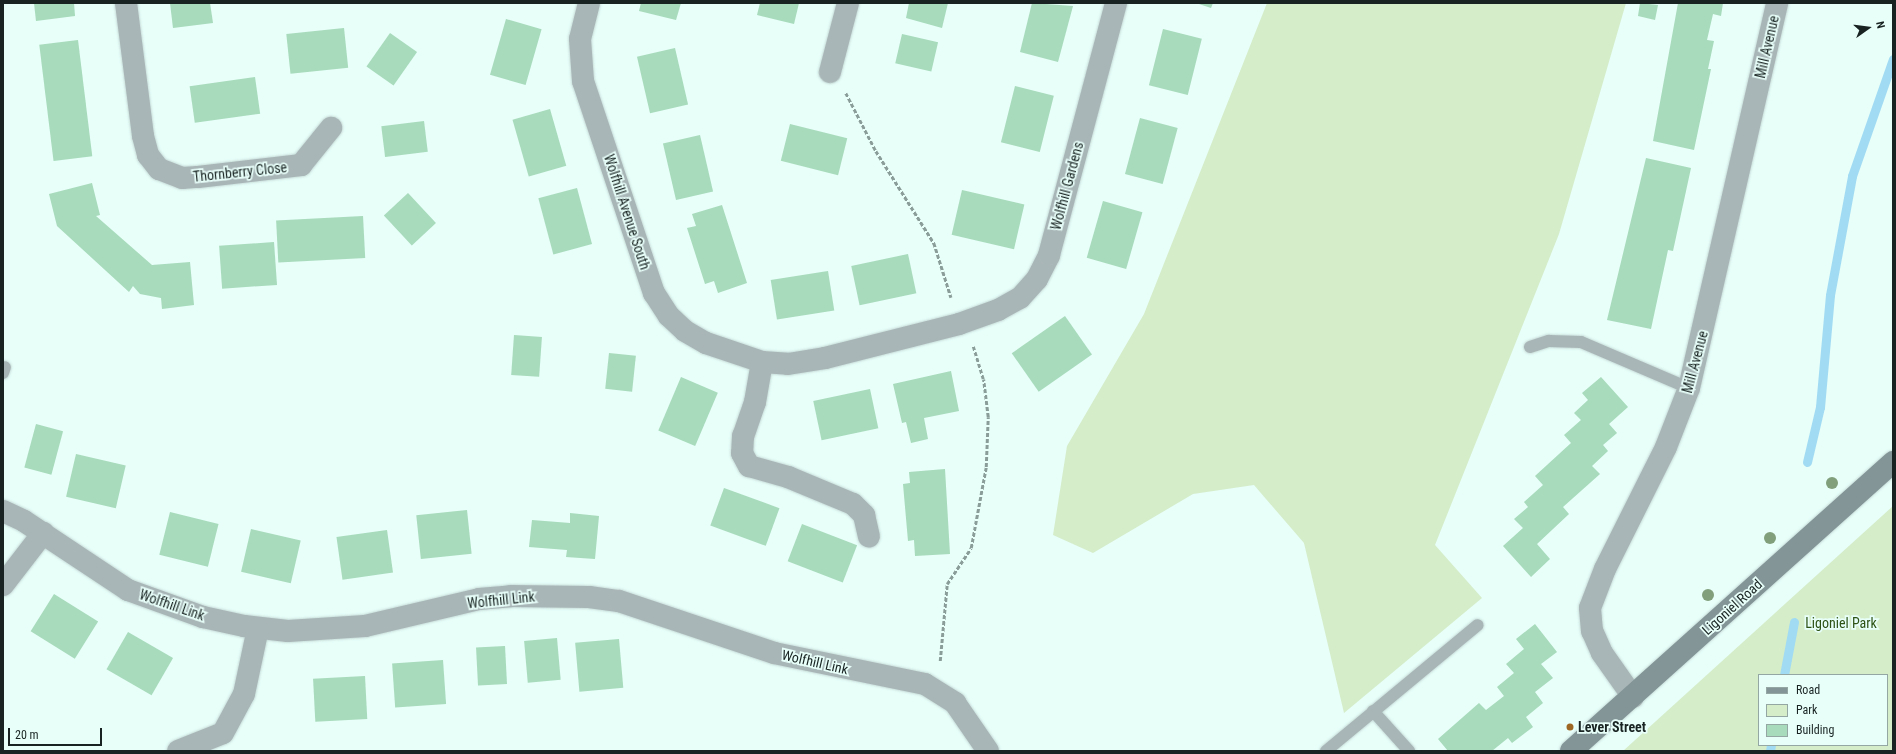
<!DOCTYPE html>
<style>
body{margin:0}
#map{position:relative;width:1896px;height:754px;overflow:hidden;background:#e7fef9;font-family:"Roboto Condensed",sans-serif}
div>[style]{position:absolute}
.green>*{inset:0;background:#d5edc9}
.stream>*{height:9px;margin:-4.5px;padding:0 4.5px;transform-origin:4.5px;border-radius:4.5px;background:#a0dbf3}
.building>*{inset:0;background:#a7dbbb;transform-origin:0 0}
.path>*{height:2.5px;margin-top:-1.25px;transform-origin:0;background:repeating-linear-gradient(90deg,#8b9d99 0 4px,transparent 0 6px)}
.roads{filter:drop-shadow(0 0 1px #c6dbd7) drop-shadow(0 0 1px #c6dbd7)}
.lane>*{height:12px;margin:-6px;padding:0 6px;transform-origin:6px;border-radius:6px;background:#a9b6b7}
.street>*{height:22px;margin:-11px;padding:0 11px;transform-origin:11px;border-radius:11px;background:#a9b6b7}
.secondary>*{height:22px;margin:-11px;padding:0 11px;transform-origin:11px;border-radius:11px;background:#839597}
.trees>*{width:12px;height:12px;margin:-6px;border-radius:50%;background:#819f7b}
.dots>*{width:11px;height:11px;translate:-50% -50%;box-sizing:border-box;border:2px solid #e7fef9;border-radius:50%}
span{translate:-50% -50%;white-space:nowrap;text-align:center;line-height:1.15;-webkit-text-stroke:3.5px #e7fef9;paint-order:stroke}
.street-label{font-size:14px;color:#192422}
.park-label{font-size:14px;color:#2d5214}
.poi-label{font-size:14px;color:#192422;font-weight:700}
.left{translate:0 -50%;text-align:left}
.frame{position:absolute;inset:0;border:4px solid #192422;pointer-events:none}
.legend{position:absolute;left:1758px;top:674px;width:130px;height:72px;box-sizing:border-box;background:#e7fef9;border:1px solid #95a7a3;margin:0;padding:5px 7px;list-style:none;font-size:12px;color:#192422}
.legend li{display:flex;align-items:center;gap:8px;height:20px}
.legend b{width:20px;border:1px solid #95a7a3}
.north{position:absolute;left:1848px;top:8px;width:40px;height:40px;-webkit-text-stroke:3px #e7fef9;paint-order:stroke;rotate:76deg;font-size:11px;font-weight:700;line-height:16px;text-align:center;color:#192422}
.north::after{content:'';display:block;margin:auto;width:14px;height:18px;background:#192422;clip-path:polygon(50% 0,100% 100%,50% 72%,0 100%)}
.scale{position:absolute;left:8px;top:728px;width:94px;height:18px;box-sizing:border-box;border:2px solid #192422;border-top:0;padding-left:5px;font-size:12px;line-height:14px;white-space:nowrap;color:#192422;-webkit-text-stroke:3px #e7fef9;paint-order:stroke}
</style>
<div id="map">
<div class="green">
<i style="clip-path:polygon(1267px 3px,1626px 3px,1559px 234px,1435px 545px,1482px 598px,1344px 713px,1304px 543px,1254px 485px,1193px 494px,1093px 553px,1053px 535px,1067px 446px,1144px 314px)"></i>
<i style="clip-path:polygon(evenodd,1893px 506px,1893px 751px,1623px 751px,1893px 506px,1759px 675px,1887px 675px,1887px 745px,1759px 745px,1759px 675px)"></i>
</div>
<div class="stream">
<i style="left:1807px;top:462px;width:57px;rotate:-76.7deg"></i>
<i style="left:1820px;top:407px;width:112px;rotate:-84.9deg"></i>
<i style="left:1830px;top:295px;width:121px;rotate:-79.5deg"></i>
<i style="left:1852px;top:176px;width:124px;rotate:-70.7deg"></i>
<i style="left:1784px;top:675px;width:54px;rotate:-79.3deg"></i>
<i style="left:1770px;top:751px;width:6px;rotate:-81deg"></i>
</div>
<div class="building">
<i style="clip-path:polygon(34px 3px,74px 3px,75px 16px,36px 21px)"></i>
<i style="clip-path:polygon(170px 3px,210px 3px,213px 23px,173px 28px)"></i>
<i style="clip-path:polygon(641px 3px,681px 3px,676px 20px,639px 11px)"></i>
<i style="clip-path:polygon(760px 3px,799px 3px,794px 24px,757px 15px)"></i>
<i style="clip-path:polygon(909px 3px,948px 3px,942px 28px,906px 18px)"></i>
<i style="clip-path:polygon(1032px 3px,1073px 6px,1058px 62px,1020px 52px)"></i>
<i style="clip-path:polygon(1196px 3px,1213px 3px,1211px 8px)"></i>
<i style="clip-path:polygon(1640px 3px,1658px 5px,1655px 20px,1638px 16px)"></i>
<i style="clip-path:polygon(1678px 3px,1723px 3px,1721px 16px,1713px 14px,1707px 40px,1714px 41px,1708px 69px,1711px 69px,1694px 150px,1653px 141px)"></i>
<i style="left:506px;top:19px;width:37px;height:58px;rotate:16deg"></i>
<i style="left:344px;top:28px;width:40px;height:58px;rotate:84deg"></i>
<i style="left:1163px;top:29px;width:40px;height:58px;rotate:14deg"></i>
<i style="left:390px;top:33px;width:33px;height:41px;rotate:35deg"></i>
<i style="left:902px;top:34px;width:37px;height:30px;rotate:13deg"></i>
<i style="left:78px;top:40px;width:117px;height:39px;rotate:83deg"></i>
<i style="left:675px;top:48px;width:58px;height:39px;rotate:77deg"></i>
<i style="left:255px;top:77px;width:37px;height:66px;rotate:82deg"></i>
<i style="left:1015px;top:86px;width:40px;height:58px;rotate:14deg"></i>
<i style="left:550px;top:109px;width:59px;height:39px;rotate:74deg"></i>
<i style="left:1140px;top:118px;width:39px;height:58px;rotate:15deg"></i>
<i style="left:424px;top:121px;width:31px;height:43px;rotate:83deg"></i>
<i style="left:790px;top:124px;width:59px;height:38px;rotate:14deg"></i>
<i style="left:700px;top:135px;width:58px;height:38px;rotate:77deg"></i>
<i style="clip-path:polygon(1646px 158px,1691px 168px,1673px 251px,1668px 250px,1651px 329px,1607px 320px)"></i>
<i style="clip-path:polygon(92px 183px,100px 215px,96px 216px,152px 265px,190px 262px,194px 305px,162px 309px,161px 298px,140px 294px,133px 286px,129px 292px,57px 226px,49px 194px)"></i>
<i style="left:577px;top:188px;width:58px;height:40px;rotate:75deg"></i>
<i style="left:962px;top:190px;width:64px;height:46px;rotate:13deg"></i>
<i style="left:408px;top:193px;width:41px;height:33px;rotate:47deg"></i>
<i style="left:1103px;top:201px;width:41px;height:59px;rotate:16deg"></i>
<i style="clip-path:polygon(722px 205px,747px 283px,718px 293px,714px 281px,705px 284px,687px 228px,696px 226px,692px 214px)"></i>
<i style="left:363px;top:216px;width:42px;height:87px;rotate:87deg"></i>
<i style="left:274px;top:242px;width:43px;height:55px;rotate:86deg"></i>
<i style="left:908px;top:254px;width:40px;height:58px;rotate:78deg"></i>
<i style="left:828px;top:271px;width:40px;height:58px;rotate:81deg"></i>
<i style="left:1065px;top:316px;width:47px;height:65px;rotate:55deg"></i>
<i style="left:514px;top:335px;width:28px;height:40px;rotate:4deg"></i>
<i style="left:609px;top:353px;width:27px;height:36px;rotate:6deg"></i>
<i style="clip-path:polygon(951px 371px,959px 411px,924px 418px,928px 439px,911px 443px,906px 422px,902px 423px,893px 384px)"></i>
<i style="left:681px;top:377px;width:40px;height:58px;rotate:23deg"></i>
<i style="clip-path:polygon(1601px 377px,1628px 407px,1609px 424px,1617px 433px,1603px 445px,1608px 451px,1592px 466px,1600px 474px,1563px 507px,1569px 514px,1537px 544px,1550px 559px,1531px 577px,1503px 546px,1523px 528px,1514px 519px,1528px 507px,1524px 502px,1543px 485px,1535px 476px,1571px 443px,1564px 435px,1581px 420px,1574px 413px,1588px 400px,1582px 393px)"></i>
<i style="left:870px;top:389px;width:40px;height:58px;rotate:78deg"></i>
<i style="left:36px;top:424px;width:28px;height:45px;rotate:15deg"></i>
<i style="left:76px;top:454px;width:51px;height:44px;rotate:13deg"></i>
<i style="clip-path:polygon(945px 469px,950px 554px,915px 556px,914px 540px,908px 541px,903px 484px,910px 483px,909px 472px)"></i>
<i style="left:724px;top:488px;width:59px;height:40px;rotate:20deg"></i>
<i style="left:467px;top:510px;width:44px;height:51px;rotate:84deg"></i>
<i style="left:170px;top:512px;width:50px;height:44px;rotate:14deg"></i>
<i style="clip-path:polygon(570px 513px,599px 516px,595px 559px,566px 557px,567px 550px,529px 547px,532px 520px,570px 523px)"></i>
<i style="left:802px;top:524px;width:59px;height:40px;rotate:21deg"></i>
<i style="left:251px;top:529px;width:51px;height:44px;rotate:13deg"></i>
<i style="left:387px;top:530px;width:43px;height:51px;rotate:82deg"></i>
<i style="left:54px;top:594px;width:52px;height:44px;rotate:32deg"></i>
<i style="clip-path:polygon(1535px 624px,1557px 652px,1541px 664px,1553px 678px,1535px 692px,1543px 703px,1526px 717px,1533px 727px,1512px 743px,1508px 738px,1492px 751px,1448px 751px,1438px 739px,1479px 703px,1486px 710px,1504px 696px,1497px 687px,1514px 673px,1506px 664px,1524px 649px,1516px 639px)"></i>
<i style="left:128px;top:632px;width:52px;height:43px;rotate:30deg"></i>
<i style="left:557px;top:638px;width:42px;height:33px;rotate:85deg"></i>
<i style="left:619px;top:639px;width:49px;height:44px;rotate:85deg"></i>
<i style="left:505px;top:646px;width:38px;height:29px;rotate:87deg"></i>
<i style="left:443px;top:660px;width:44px;height:51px;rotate:86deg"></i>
<i style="left:365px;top:676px;width:43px;height:52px;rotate:87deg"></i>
</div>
<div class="path">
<i style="left:846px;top:93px;width:65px;rotate:62.7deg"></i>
<i style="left:876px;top:151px;width:109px;rotate:57.8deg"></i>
<i style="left:934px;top:243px;width:57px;rotate:72.5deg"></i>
<i style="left:940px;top:661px;width:77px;rotate:-84.8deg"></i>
<i style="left:947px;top:584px;width:43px;rotate:-56.3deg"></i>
<i style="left:971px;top:548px;width:82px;rotate:-79.5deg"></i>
<i style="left:986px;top:467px;width:50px;rotate:-87.7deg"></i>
<i style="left:988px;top:417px;width:38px;rotate:-97deg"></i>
<i style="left:983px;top:379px;width:34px;rotate:-107deg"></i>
</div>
<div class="roads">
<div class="lane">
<i style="left:1530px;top:347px;width:20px;rotate:-18deg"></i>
<i style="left:1549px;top:341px;width:32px;rotate:2deg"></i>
<i style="left:1581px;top:342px;width:117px;rotate:23.1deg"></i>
<i style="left:3px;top:373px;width:6px;rotate:-72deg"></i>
<i style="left:1373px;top:711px;width:54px;rotate:48deg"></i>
<i style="left:1326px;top:751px;width:197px;rotate:-39.7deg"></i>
</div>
<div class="street">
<i style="left:126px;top:3px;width:134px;rotate:82.7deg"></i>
<i style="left:143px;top:136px;width:20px;rotate:75deg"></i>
<i style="left:148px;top:155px;width:18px;rotate:52deg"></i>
<i style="left:159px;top:169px;width:25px;rotate:21deg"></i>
<i style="left:182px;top:178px;width:16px;rotate:-4deg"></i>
<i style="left:198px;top:177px;width:104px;rotate:-6.6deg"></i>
<i style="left:301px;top:165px;width:48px;rotate:-51deg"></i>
<i style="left:589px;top:3px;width:37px;rotate:104deg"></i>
<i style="left:580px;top:39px;width:42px;rotate:85.9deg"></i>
<i style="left:583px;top:81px;width:224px;rotate:71.5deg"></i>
<i style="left:654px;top:293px;width:27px;rotate:57deg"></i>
<i style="left:669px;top:316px;width:22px;rotate:43deg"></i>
<i style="left:685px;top:331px;width:24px;rotate:30deg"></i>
<i style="left:706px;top:343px;width:59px;rotate:18.7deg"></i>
<i style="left:762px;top:362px;width:26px;rotate:4deg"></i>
<i style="left:788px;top:364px;width:37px;rotate:-9deg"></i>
<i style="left:825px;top:358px;width:138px;rotate:-14.2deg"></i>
<i style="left:959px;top:324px;width:41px;rotate:-19.7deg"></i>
<i style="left:998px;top:310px;width:25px;rotate:-29deg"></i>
<i style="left:1020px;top:298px;width:25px;rotate:-48deg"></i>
<i style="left:1037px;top:279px;width:27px;rotate:-63deg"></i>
<i style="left:1049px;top:255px;width:261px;rotate:-75.1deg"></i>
<i style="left:830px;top:72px;width:71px;rotate:-75.4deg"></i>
<i style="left:762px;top:362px;width:41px;rotate:99.9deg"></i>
<i style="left:755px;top:402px;width:36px;rotate:109deg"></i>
<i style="left:743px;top:436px;width:17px;rotate:93deg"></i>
<i style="left:742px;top:453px;width:15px;rotate:62deg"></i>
<i style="left:749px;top:466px;width:41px;rotate:15.8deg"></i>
<i style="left:788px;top:477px;width:70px;rotate:22.6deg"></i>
<i style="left:853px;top:504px;width:16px;rotate:45deg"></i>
<i style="left:864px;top:515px;width:22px;rotate:77deg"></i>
<i style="left:3px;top:511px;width:23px;rotate:25deg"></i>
<i style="left:24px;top:521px;width:125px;rotate:33.6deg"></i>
<i style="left:128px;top:590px;width:80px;rotate:19.8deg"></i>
<i style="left:203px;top:617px;width:42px;rotate:12.4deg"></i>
<i style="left:244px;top:626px;width:44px;rotate:6.5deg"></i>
<i style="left:288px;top:631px;width:77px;rotate:-3.7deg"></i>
<i style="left:365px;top:626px;width:117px;rotate:-13.3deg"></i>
<i style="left:479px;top:599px;width:32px;rotate:-5deg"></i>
<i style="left:511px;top:596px;width:78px;rotate:0.7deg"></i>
<i style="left:589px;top:597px;width:30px;rotate:8deg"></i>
<i style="left:619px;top:601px;width:163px;rotate:18.5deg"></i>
<i style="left:774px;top:653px;width:154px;rotate:11.6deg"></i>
<i style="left:925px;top:684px;width:36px;rotate:32deg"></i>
<i style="left:955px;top:703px;width:58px;rotate:55.5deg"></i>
<i style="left:3px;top:585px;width:66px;rotate:-52.4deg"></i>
<i style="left:1633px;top:697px;width:54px;rotate:-125.2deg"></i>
<i style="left:1602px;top:653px;width:24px;rotate:-114deg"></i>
<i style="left:1592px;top:631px;width:23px;rotate:-95deg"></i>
<i style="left:1590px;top:608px;width:42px;rotate:-69deg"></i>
<i style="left:1605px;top:569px;width:136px;rotate:-63.4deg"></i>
<i style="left:1666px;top:447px;width:63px;rotate:-68.7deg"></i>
<i style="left:1689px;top:388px;width:395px;rotate:-77.1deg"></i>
<i style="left:178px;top:751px;width:48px;rotate:-21.8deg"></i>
<i style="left:223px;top:733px;width:44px;rotate:-61.7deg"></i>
<i style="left:244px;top:694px;width:67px;rotate:-78deg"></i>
</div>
<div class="secondary">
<i style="left:1571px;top:751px;width:433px;rotate:-41.9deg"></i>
</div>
</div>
<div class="trees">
<i style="left:1832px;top:483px"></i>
<i style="left:1770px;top:538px"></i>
<i style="left:1708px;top:595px"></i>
</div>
<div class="dots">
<i style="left:1570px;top:727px;background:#9e6723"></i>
</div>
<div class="street-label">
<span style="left:1767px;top:47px;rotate:-77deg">Mill Avenue</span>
<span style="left:240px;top:172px;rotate:-6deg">Thornberry Close</span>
<span style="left:1067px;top:186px;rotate:-75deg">Wolfhill Gardens</span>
<span style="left:627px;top:212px;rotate:72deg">Wolfhill Avenue South</span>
<span style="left:1695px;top:362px;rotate:-75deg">Mill Avenue</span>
<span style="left:501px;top:600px;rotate:-6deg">Wolfhill Link</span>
<span style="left:172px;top:605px;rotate:19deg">Wolfhill Link</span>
<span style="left:1732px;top:607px;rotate:-42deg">Ligoniel Road</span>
<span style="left:815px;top:662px;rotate:13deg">Wolfhill Link</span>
</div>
<div class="park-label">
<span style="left:1841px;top:623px">Ligoniel Park</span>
</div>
<div class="poi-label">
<span class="left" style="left:1578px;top:727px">Lever Street</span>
</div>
<div class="frame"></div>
<ul class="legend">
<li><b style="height:5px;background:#839597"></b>Road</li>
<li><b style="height:11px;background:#d5edc9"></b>Park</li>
<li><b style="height:11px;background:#a7dbbb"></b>Building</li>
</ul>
<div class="north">N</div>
<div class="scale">20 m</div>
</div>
